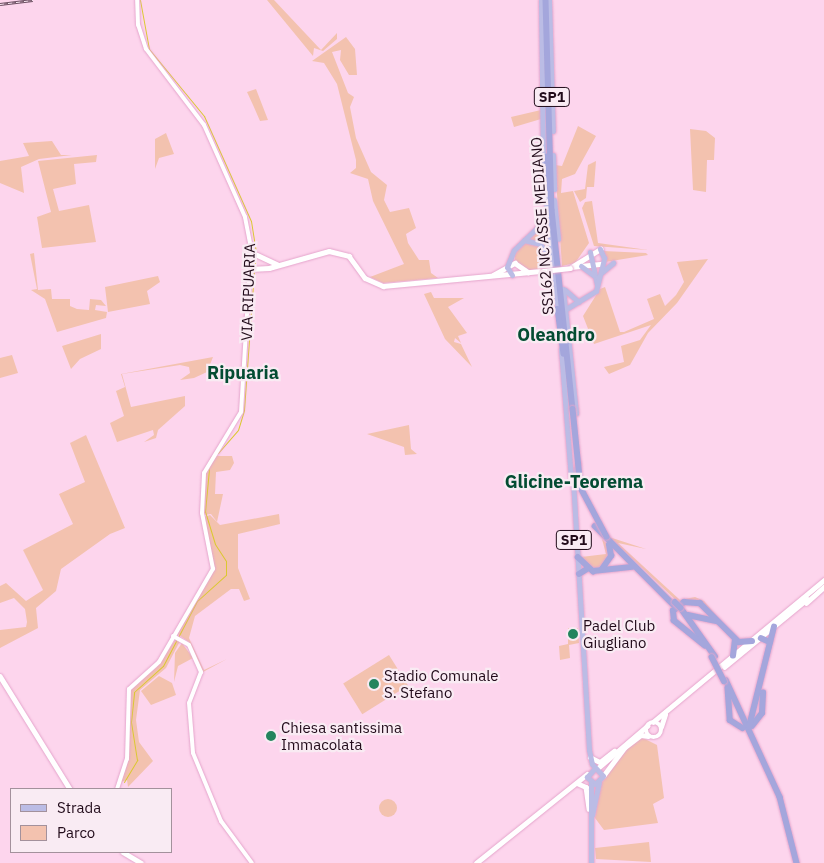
<!DOCTYPE html>
<style>
body{margin:0}
#map{position:relative;width:824px;height:863px;overflow:hidden;background:#fdd5ed;font-family:"IBM Plex Sans",sans-serif}
div>[style]{position:absolute}
.green>*{inset:0;background:#f3c2af;transform-origin:0 0}
.round{border-radius:50%}
.stream>*{height:1px;margin:-0.5px;padding:0 0.5px;transform-origin:0.5px;border-radius:0.5px;background:#dbc830}
.roads{filter:drop-shadow(0 0 1px #e5a5cc) drop-shadow(0 0 1px #e5a5cc)}
.tertiary>*{height:4px;margin:-2px;padding:0 2px;transform-origin:2px;border-radius:2px;background:#fff}
.secondary>*{height:4.5px;margin:-2.25px;padding:0 2.25px;transform-origin:2.25px;border-radius:2.25px;background:#fff}
.secondary>.ring{margin:-2.25px;padding:0;box-sizing:content-box;background:none;border:4.5px solid #fff;border-radius:50%}
.primary>*{height:5px;margin:-2.5px;padding:0 2.5px;transform-origin:2.5px;border-radius:2.5px;background:#bbbce5}
.trunk>*{height:5.5px;margin:-2.75px;padding:0 2.75px;transform-origin:2.75px;border-radius:2.75px;background:#a4a6dc}
.rail>*{height:3px;margin-top:-1.5px;transform-origin:0;background:repeating-linear-gradient(90deg,#f9ebf3 0 4px,#6c5062 0 8px);box-sizing:border-box;border-block:1px solid #6c5062}
.bridges{filter:drop-shadow(0 0 1px #e5a5cc) drop-shadow(0 0 1px #e5a5cc)}
.secondary-bridge>*{height:4.5px;margin:-2.25px;padding:0 2.25px;transform-origin:2.25px;border-radius:2.25px;background:#fff}
.trunk-bridge>*{height:5.5px;margin:-2.75px;padding:0 2.75px;transform-origin:2.75px;border-radius:2.75px;background:#a4a6dc}
.dots>*{width:14px;height:14px;translate:-50% -50%;box-sizing:border-box;border:2px solid #f9ebf3;border-radius:50%}
span{translate:-50% -50%;white-space:nowrap;text-align:center;line-height:1.15;-webkit-text-stroke:4.5px #f9ebf3;paint-order:stroke}
.shield-label span{padding:1px 4px;background:#f9ebf3;border:1px solid;border-radius:4px;-webkit-text-stroke-width:0}
.shield-label{font-size:14px;color:#210b1a;font-weight:700}
.street-label{font-size:15px;color:#210b1a}
.poi-label{font-size:15px;color:#210b1a}
.left{translate:0 -50%;text-align:left}
.quarter-label{font-size:18px;color:#034c32;font-weight:700}
.legend{position:absolute;left:10px;top:788px;width:162px;height:65px;box-sizing:border-box;background:#f9ebf3;border:1px solid #a3919c;margin:0;padding:6px 9px;list-style:none;font-size:15px;color:#210b1a}
.legend li{display:flex;align-items:center;gap:10px;height:25px}
.legend b{width:25px;border:1px solid #a3919c}
</style>
<div id="map">
<div class="green">
<i style="clip-path:polygon(267px 0,274px 0,321px 50px,337px 33px,337px 39px,323px 51px,314px 48px,313px 56px)"></i>
<i style="clip-path:polygon(346px 37px,355px 49px,357px 75px,349px 75px,340px 60px,341px 50px,332px 52px,348px 93px,354px 97px,350px 107px,356px 138px,371px 172px,387px 185px,384px 200px,390px 212px,409px 208px,416px 228px,406px 234px,408px 243px,419px 260px,429px 260px,431px 273px,438px 278px,383px 283px,370px 277px,404px 264px,373px 201px,368px 179px,350px 173px,356px 168px,356px 160px,337px 84px,324px 63px,312px 61px)"></i>
<i style="clip-path:polygon(256px 89px,268px 120px,260px 121px,253px 105px,247px 92px)"></i>
<i style="clip-path:polygon(541px 110px,541px 119px,514px 127px,511px 117px)"></i>
<i style="clip-path:polygon(578px 126px,596px 136px,575px 174px,562px 179px,561px 193px,573px 191px,589px 243px,575px 263px,562px 266px,555px 165px,562px 166px)"></i>
<i style="clip-path:polygon(690px 129px,706px 131px,715px 138px,714px 160px,707px 160px,706px 192px,693px 190px)"></i>
<i style="clip-path:polygon(166px 133px,174px 154px,159px 158px,155px 169px,155px 139px)"></i>
<i style="clip-path:polygon(52px 141px,61px 155px,72px 155px,39px 159px,21px 167px,24px 193px,0 183px,0 161px,29px 156px,23px 143px)"></i>
<i style="clip-path:polygon(97px 155px,96px 162px,74px 164px,76px 184px,53px 189px,59px 211px,89px 205px,96px 242px,42px 248px,37px 217px,51px 212px,38px 161px)"></i>
<i style="clip-path:polygon(596px 161px,594px 187px,587px 187px,586px 198px,580px 202px,574px 191px,585px 189px,588px 165px)"></i>
<i style="clip-path:polygon(592px 201px,598px 243px,648px 250px,594px 246px,582px 208px,585px 202px)"></i>
<i style="clip-path:polygon(546px 212px,549px 253px,541px 243px,527px 239px)"></i>
<i style="clip-path:polygon(536px 242px,549px 258px,552px 267px,529px 270px,515px 261px,515px 252px,522px 243px)"></i>
<i style="clip-path:polygon(603px 251px,646px 253px,648px 255px,605px 262px)"></i>
<i style="clip-path:polygon(34px 253px,38px 290px,51px 289px,52px 299px,70px 299px,70px 306px,77px 309px,89px 310px,90px 299px,101px 300px,106px 306px,96px 305px,95px 310px,107px 312px,106px 318px,57px 332px,45px 299px,31px 290px,37px 289px,30px 254px)"></i>
<i style="clip-path:polygon(708px 259px,677px 303px,648px 333px,630px 365px,609px 374px,604px 367px,624px 362px,621px 346px,640px 340px,651px 325px,594px 344px,583px 316px,600px 289px,605px 287px,620px 332px,624px 332px,654px 319px,647px 299px,660px 294px,665px 306px,676px 295px,684px 282px,677px 262px)"></i>
<i style="clip-path:polygon(158px 276px,160px 282px,147px 291px,150px 304px,108px 312px,105px 287px)"></i>
<i style="clip-path:polygon(431px 292px,434px 298px,464px 298px,448px 307px,467px 333px,458px 336px,461px 343px,455px 338px,454px 342px,461px 344px,472px 367px,445px 339px,424px 294px)"></i>
<i style="clip-path:polygon(101px 334px,101px 349px,80px 359px,71px 369px,62px 346px)"></i>
<i style="clip-path:polygon(12px 355px,18px 373px,0 378px,0 358px)"></i>
<i style="clip-path:polygon(213px 357px,207px 372px,194px 378px,180px 380px,190px 373px,189px 367px,180px 365px,122px 374px,131px 407px,185px 396px,185px 406px,158px 430px,156px 438px,144px 442px,154px 435px,153px 430px,117px 442px,110px 423px,124px 416px,116px 391px,125px 387px,121px 374px)"></i>
<i style="clip-path:polygon(409px 425px,411px 449px,417px 454px,405px 455px,404px 447px,367px 434px)"></i>
<i style="clip-path:polygon(86px 435px,125px 528px,110px 534px,61px 569px,56px 591px,36px 608px,38px 628px,0 648px,0 630px,26px 627px,27px 622px,25px 609px,14px 598px,0 603px,0 586px,6px 583px,26px 601px,43px 590px,23px 550px,73px 524px,59px 494px,85px 482px,70px 443px)"></i>
<i style="clip-path:polygon(211px 456px,232px 456px,234px 463px,230px 470px,216px 472px,215px 494px,223px 494px,217px 522px,211px 514px,204px 515px,206px 470px)"></i>
<i style="clip-path:polygon(279px 514px,280px 524px,238px 534px,238px 568px,250px 599px,244px 601px,239px 589px,231px 589px,195px 616px,189px 638px,204px 670px,227px 659px,203px 672px,189px 642px,176px 633px,214px 570px,204px 517px,210px 515px,220px 525px)"></i>
<i style="clip-path:polygon(609px 537px,646px 549px,618px 543px,680px 600px,695px 597px,704px 601px,738px 640px,696px 600px,679px 603px)"></i>
<i style="clip-path:polygon(602px 539px,607px 544px,610px 556px,601px 567px,592px 569px,581px 557px,606px 554px)"></i>
<i style="clip-path:polygon(568px 628px,578px 628px,579px 643px,569px 645px,570px 658px,560px 660px,559px 646px,568px 644px)"></i>
<i style="clip-path:polygon(176px 639px,180px 641px,166px 668px,140px 690px,136px 720px,139px 742px,153px 761px,128px 787px,127px 780px,121px 782px,127px 765px,131px 690px,157px 667px)"></i>
<i style="clip-path:polygon(182px 643px,193px 658px,178px 666px,174px 682px,175px 653px)"></i>
<i style="left:389px;top:655px;width:36px;height:54px;rotate:58deg"></i>
<i style="clip-path:polygon(159px 676px,172px 683px,176px 695px,151px 705px,141px 691px)"></i>
<i style="clip-path:polygon(641px 737px,657px 745px,664px 798px,653px 804px,658px 823px,604px 830px,595px 818px,600px 785px,627px 749px)"></i>
<i class="round" style="left:379px;top:799px;width:18px;height:18px"></i>
<i style="clip-path:polygon(649px 842px,651px 862px,596px 859px,595px 848px)"></i>
</div>
<div class="stream">
<i style="left:140px;top:0;width:50px;rotate:79.6deg"></i>
<i style="left:149px;top:49px;width:87px;rotate:50.6deg"></i>
<i style="left:204px;top:116px;width:115px;rotate:65.9deg"></i>
<i style="left:251px;top:221px;width:31px;rotate:81deg"></i>
<i style="left:255px;top:267px;width:11px;rotate:-90deg"></i>
<i style="left:218px;top:453px;width:30px;rotate:-49deg"></i>
<i style="left:238px;top:430px;width:21px;rotate:-73deg"></i>
<i style="left:244px;top:410px;width:140px;rotate:-85.9deg"></i>
<i style="left:124px;top:782px;width:26px;rotate:-59deg"></i>
<i style="left:137px;top:760px;width:38px;rotate:-99deg"></i>
<i style="left:131px;top:722px;width:30px;rotate:-84deg"></i>
<i style="left:134px;top:692px;width:39px;rotate:-42deg"></i>
<i style="left:163px;top:666px;width:73px;rotate:-62.4deg"></i>
<i style="left:197px;top:601px;width:39px;rotate:-42deg"></i>
<i style="left:226px;top:575px;width:14px;rotate:-90deg"></i>
<i style="left:226px;top:561px;width:20px;rotate:-123deg"></i>
<i style="left:215px;top:544px;width:34px;rotate:-107deg"></i>
<i style="left:205px;top:512px;width:43px;rotate:-84.7deg"></i>
</div>
<div class="roads">
<div class="tertiary">
<i style="left:173px;top:636px;width:18px;rotate:29deg"></i>
<i style="left:189px;top:645px;width:30px;rotate:66deg"></i>
<i style="left:201px;top:672px;width:33px;rotate:111deg"></i>
<i style="left:189px;top:703px;width:50px;rotate:85.4deg"></i>
<i style="left:193px;top:753px;width:74px;rotate:67.6deg"></i>
<i style="left:221px;top:821px;width:52px;rotate:53.6deg"></i>
<i style="left:117px;top:789px;width:32px;rotate:-72deg"></i>
<i style="left:127px;top:759px;width:70px;rotate:-88.4deg"></i>
<i style="left:129px;top:689px;width:40px;rotate:-42deg"></i>
<i style="left:159px;top:662px;width:108px;rotate:-59.9deg"></i>
<i style="left:213px;top:569px;width:57px;rotate:-101.1deg"></i>
<i style="left:202px;top:513px;width:40px;rotate:-87.1deg"></i>
<i style="left:204px;top:473px;width:71px;rotate:-58.8deg"></i>
<i style="left:241px;top:412px;width:164px;rotate:-86.5deg"></i>
<i style="left:251px;top:248px;width:32px;rotate:-101deg"></i>
<i style="left:245px;top:217px;width:101px;rotate:-114deg"></i>
<i style="left:204px;top:125px;width:96px;rotate:-127.3deg"></i>
<i style="left:146px;top:49px;width:25px;rotate:-108deg"></i>
<i style="left:138px;top:25px;width:25px;rotate:-92deg"></i>
</div>
<div class="secondary">
<i style="left:251px;top:252px;width:29px;rotate:25deg"></i>
<i style="left:571px;top:267px;width:31px;rotate:-6deg"></i>
<i style="left:570px;top:268px;width:36px;rotate:-32deg"></i>
<i style="left:250px;top:269px;width:19px;rotate:-3deg"></i>
<i style="left:269px;top:268px;width:62px;rotate:-15.8deg"></i>
<i style="left:329px;top:251px;width:21px;rotate:14deg"></i>
<i style="left:349px;top:256px;width:27px;rotate:54deg"></i>
<i style="left:365px;top:278px;width:20px;rotate:24deg"></i>
<i style="left:383px;top:286px;width:161px;rotate:-5.4deg"></i>
<i style="left:493px;top:275px;width:25px;rotate:-29deg"></i>
<i style="left:515px;top:263px;width:16px;rotate:35deg"></i>
<i style="left:806px;top:603px;width:24px;rotate:-42deg"></i>
<i style="left:724px;top:667px;width:107px;rotate:-39.3deg"></i>
<i style="left:0;top:676px;width:133px;rotate:58.2deg"></i>
<i style="left:653px;top:722px;width:222px;rotate:-39.7deg"></i>
<i class="ring" style="left:646px;top:722px;width:11.5px;height:11.5px"></i>
<i style="left:661px;top:727px;width:13px;rotate:-72deg"></i>
<i style="left:590px;top:757px;width:11px;rotate:27deg"></i>
<i style="left:600px;top:762px;width:18px;rotate:-38deg"></i>
<i style="left:598px;top:768px;width:65px;rotate:-40.6deg"></i>
<i style="left:603px;top:776px;width:36px;rotate:-53deg"></i>
<i style="left:625px;top:747px;width:20px;rotate:-37deg"></i>
<i style="left:641px;top:735px;width:7px;rotate:8deg"></i>
<i style="left:577px;top:783px;width:10px;rotate:24deg"></i>
<i style="left:586px;top:787px;width:22px;rotate:82deg"></i>
<i style="left:123px;top:852px;width:21px;rotate:31deg"></i>
<i style="left:476px;top:863px;width:142px;rotate:-38.7deg"></i>
</div>
<div class="primary">
<i style="left:541px;top:0;width:175px;rotate:89.3deg"></i>
<i style="left:543px;top:175px;width:137px;rotate:83.7deg"></i>
<i style="left:549px;top:0;width:131px;rotate:88.3deg"></i>
<i style="left:553px;top:155px;width:34px;rotate:88deg"></i>
<i style="left:554px;top:200px;width:39px;rotate:84deg"></i>
<i style="left:524px;top:240px;width:16px;rotate:14deg"></i>
<i style="left:540px;top:244px;width:16px;rotate:52deg"></i>
<i style="left:590px;top:252px;width:34px;rotate:78deg"></i>
<i style="left:581px;top:266px;width:15px;rotate:37deg"></i>
<i style="left:601px;top:273px;width:16px;rotate:-40deg"></i>
<i style="left:512px;top:275px;width:9px;rotate:-122deg"></i>
<i style="left:507px;top:267px;width:18px;rotate:-68deg"></i>
<i style="left:514px;top:250px;width:32px;rotate:-44deg"></i>
<i style="left:537px;top:228px;width:23px;rotate:-65deg"></i>
<i style="left:563px;top:289px;width:125px;rotate:84deg"></i>
<i style="left:565px;top:290px;width:18px;rotate:41deg"></i>
<i style="left:566px;top:309px;width:35px;rotate:-31deg"></i>
<i style="left:596px;top:291px;width:34px;rotate:-76deg"></i>
<i style="left:604px;top:258px;width:10px;rotate:-114deg"></i>
<i style="left:561px;top:349px;width:131px;rotate:85.6deg"></i>
<i style="left:578px;top:463px;width:18px;rotate:106deg"></i>
<i style="left:573px;top:480px;width:270px;rotate:86.6deg"></i>
<i style="left:589px;top:750px;width:14px;rotate:78deg"></i>
<i style="left:592px;top:764px;width:16px;rotate:47deg"></i>
<i style="left:603px;top:776px;width:11px;rotate:135deg"></i>
<i style="left:595px;top:784px;width:11px;rotate:-139deg"></i>
<i style="left:587px;top:777px;width:12px;rotate:-48deg"></i>
<i style="left:592px;top:815px;width:33px;rotate:-78deg"></i>
<i style="left:591px;top:863px;width:80px;rotate:-90deg"></i>
</div>
<div class="trunk">
<i style="left:546px;top:0;width:210px;rotate:88.4deg"></i>
<i style="left:552px;top:210px;width:200px;rotate:84deg"></i>
<i style="left:546px;top:189px;width:32px;rotate:-88deg"></i>
<i style="left:558px;top:309px;width:45px;rotate:82.4deg"></i>
<i style="left:595px;top:526px;width:110px;rotate:45deg"></i>
<i style="left:578px;top:557px;width:21px;rotate:43deg"></i>
<i style="left:593px;top:571px;width:39px;rotate:-6deg"></i>
<i style="left:602px;top:569px;width:16px;rotate:-55deg"></i>
<i style="left:611px;top:556px;width:11px;rotate:-100deg"></i>
<i style="left:579px;top:574px;width:9px;rotate:-32deg"></i>
<i style="left:681px;top:608px;width:59px;rotate:54.7deg"></i>
<i style="left:688px;top:615px;width:30px;rotate:12deg"></i>
<i style="left:761px;top:638px;width:10px;rotate:24deg"></i>
<i style="left:705px;top:646px;width:40px;rotate:-141deg"></i>
<i style="left:674px;top:621px;width:10px;rotate:-96deg"></i>
<i style="left:673px;top:611px;width:14px;rotate:-39deg"></i>
<i style="left:684px;top:602px;width:16px;rotate:4deg"></i>
<i style="left:700px;top:603px;width:55px;rotate:45deg"></i>
<i style="left:739px;top:642px;width:13px;rotate:-4deg"></i>
<i style="left:733px;top:656px;width:16px;rotate:-83deg"></i>
<i style="left:726px;top:680px;width:129px;rotate:65.2deg"></i>
<i style="left:780px;top:797px;width:68px;rotate:75.6deg"></i>
<i style="left:728px;top:688px;width:32px;rotate:86deg"></i>
<i style="left:730px;top:720px;width:15px;rotate:32deg"></i>
<i style="left:752px;top:726px;width:16px;rotate:-52deg"></i>
<i style="left:762px;top:713px;width:20px;rotate:-87deg"></i>
<i style="left:749px;top:727px;width:103px;rotate:-76deg"></i>
</div>
</div>
<div class="rail">
<i style="left:0;top:4px;width:33px;rotate:-7deg"></i>
</div>
<div class="bridges">
<div class="secondary-bridge">
<i style="left:543px;top:271px;width:27px;rotate:-6deg"></i>
</div>
<div class="trunk-bridge">
<i style="left:573px;top:409px;width:79px;rotate:84.2deg"></i>
<i style="left:581px;top:488px;width:55px;rotate:62deg"></i>
<i style="left:675px;top:602px;width:8px;rotate:45deg"></i>
<i style="left:712px;top:657px;width:27px;rotate:63deg"></i>
</div>
</div>
<div class="dots">
<i style="left:573px;top:634px;background:#23845d"></i>
<i style="left:374px;top:684px;background:#23845d"></i>
<i style="left:271px;top:736px;background:#23845d"></i>
</div>
<div class="shield-label">
<span style="left:552px;top:97px">SP1</span>
<span style="left:574px;top:540px">SP1</span>
</div>
<div class="street-label">
<span style="left:542px;top:226px;rotate:-94deg">SS162 NC ASSE MEDIANO</span>
<span style="left:248px;top:292px;rotate:-88deg">VIA RIPUARIA</span>
</div>
<div class="poi-label">
<span class="left" style="left:583px;top:634px">Padel Club<br>Giugliano</span>
<span class="left" style="left:384px;top:684px">Stadio Comunale<br>S. Stefano</span>
<span class="left" style="left:281px;top:736px">Chiesa santissima<br>Immacolata</span>
</div>
<div class="quarter-label">
<span style="left:556px;top:335px">Oleandro</span>
<span style="left:243px;top:373px">Ripuaria</span>
<span style="left:574px;top:482px">Glicine-Teorema</span>
</div>
<ul class="legend">
<li><b style="height:6px;background:#bbbce5"></b>Strada</li>
<li><b style="height:14px;background:#f3c2af"></b>Parco</li>
</ul>
</div>
